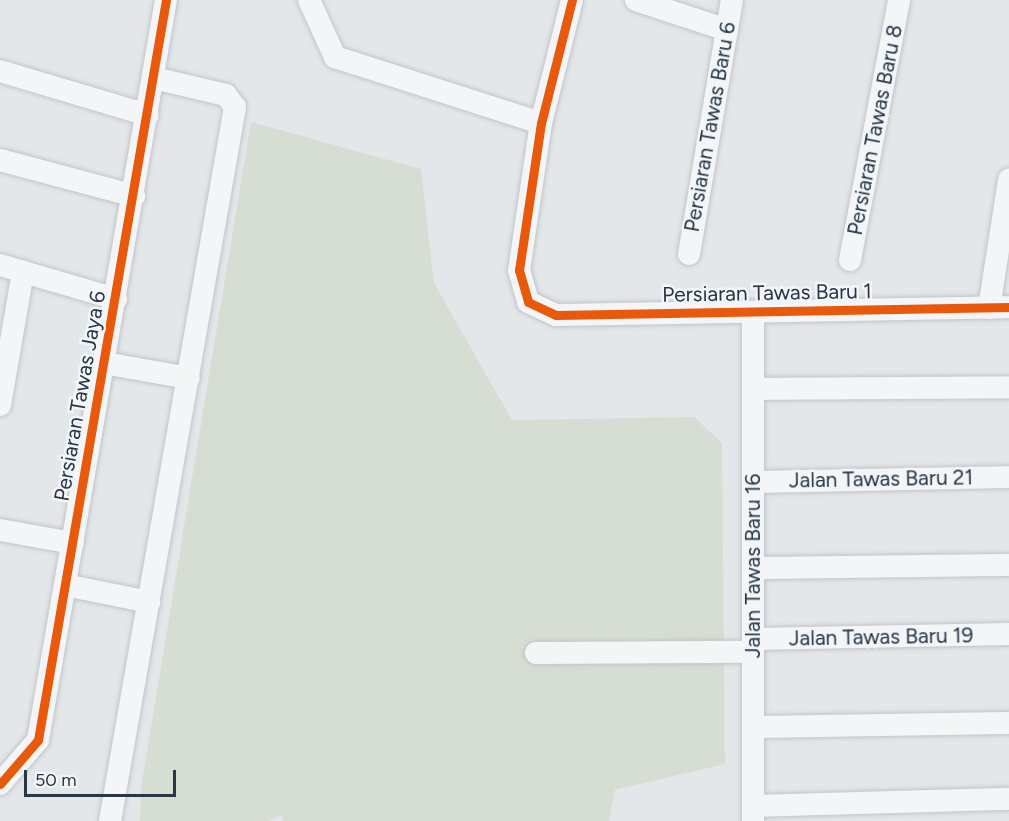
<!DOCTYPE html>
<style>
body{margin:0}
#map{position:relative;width:1009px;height:821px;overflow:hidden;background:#e4e7ea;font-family:Figtree,sans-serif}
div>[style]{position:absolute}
.green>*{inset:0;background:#d6ded4}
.roads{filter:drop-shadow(0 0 2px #c2c5c8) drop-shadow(0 0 2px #c2c5c8)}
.minor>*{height:22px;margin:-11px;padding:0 11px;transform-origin:11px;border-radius:11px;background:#f3f5f6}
.cycleway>*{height:9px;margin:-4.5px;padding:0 4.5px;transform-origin:4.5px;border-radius:4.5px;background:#e8590c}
span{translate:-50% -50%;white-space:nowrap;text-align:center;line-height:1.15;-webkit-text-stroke:5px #f2f6f9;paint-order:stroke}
.street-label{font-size:21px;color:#283645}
.scale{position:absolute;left:24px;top:770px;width:152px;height:27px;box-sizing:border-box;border:3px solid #283645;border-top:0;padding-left:8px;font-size:18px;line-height:21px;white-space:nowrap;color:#283645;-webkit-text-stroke:4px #f2f6f9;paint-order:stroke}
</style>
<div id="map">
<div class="green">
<i style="clip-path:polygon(251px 122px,421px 169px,434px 283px,512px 420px,694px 417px,722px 443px,725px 764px,615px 790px,609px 821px,283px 821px,281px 815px,269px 821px,140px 821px,141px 787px)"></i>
</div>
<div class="roads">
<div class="minor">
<i style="left:309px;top:0;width:63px;rotate:65.5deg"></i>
<i style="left:335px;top:57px;width:216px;rotate:17.8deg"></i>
<i style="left:572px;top:0;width:127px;rotate:104.1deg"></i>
<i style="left:541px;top:123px;width:149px;rotate:98.5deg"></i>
<i style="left:519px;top:270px;width:33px;rotate:74deg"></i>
<i style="left:528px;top:302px;width:31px;rotate:25deg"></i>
<i style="left:556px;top:315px;width:453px;rotate:-1deg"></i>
<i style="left:636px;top:0;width:96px;rotate:18.2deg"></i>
<i style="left:0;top:71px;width:154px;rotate:16.6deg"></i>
<i style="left:0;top:160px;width:139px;rotate:15deg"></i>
<i style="left:689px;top:254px;width:258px;rotate:-80.4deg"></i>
<i style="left:850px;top:260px;width:265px;rotate:-79.3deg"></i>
<i style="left:0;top:265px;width:121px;rotate:16.3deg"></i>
<i style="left:989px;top:308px;width:130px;rotate:-81.1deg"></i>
<i style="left:104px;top:363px;width:86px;rotate:10deg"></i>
<i style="left:753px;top:389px;width:256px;rotate:-0.4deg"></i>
<i style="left:0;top:405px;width:135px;rotate:-80.2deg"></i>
<i style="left:753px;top:482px;width:256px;rotate:-1.1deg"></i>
<i style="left:0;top:530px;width:74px;rotate:10.1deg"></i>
<i style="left:753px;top:568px;width:256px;rotate:-0.7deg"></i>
<i style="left:65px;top:585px;width:86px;rotate:11.4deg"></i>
<i style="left:753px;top:639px;width:256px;rotate:-1.1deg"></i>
<i style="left:536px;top:653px;width:217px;rotate:-0.3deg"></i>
<i style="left:753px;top:727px;width:256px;rotate:-0.9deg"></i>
<i style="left:0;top:784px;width:58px;rotate:-49.2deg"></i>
<i style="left:38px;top:740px;width:751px;rotate:-80.19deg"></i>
<i style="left:753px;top:806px;width:256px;rotate:-1.6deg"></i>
<i style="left:110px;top:821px;width:725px;rotate:-80.07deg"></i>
<i style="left:235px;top:107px;width:15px;rotate:-127deg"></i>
<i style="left:226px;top:95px;width:74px;rotate:-166.7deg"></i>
<i style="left:753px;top:821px;width:509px;rotate:-90deg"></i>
</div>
</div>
<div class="cycleway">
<i style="left:572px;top:0;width:127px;rotate:104.1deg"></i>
<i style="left:541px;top:123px;width:149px;rotate:98.5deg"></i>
<i style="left:519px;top:270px;width:33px;rotate:74deg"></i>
<i style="left:528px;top:302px;width:31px;rotate:25deg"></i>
<i style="left:556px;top:315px;width:453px;rotate:-1deg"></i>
<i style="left:0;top:784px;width:58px;rotate:-49.2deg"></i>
<i style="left:38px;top:740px;width:751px;rotate:-80.19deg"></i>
</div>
<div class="street-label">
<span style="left:710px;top:127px;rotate:-80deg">Persiaran Tawas Baru 6</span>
<span style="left:875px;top:130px;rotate:-79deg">Persiaran Tawas Baru 8</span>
<span style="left:767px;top:293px;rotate:-1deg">Persiaran Tawas Baru 1</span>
<span style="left:80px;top:396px;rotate:-80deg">Persiaran Tawas Jaya 6</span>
<span style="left:881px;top:479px;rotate:-1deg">Jalan Tawas Baru 21</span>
<span style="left:753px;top:566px;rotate:-90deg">Jalan Tawas Baru 16</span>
<span style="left:881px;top:637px;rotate:-1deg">Jalan Tawas Baru 19</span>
</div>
<div class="scale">50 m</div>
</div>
